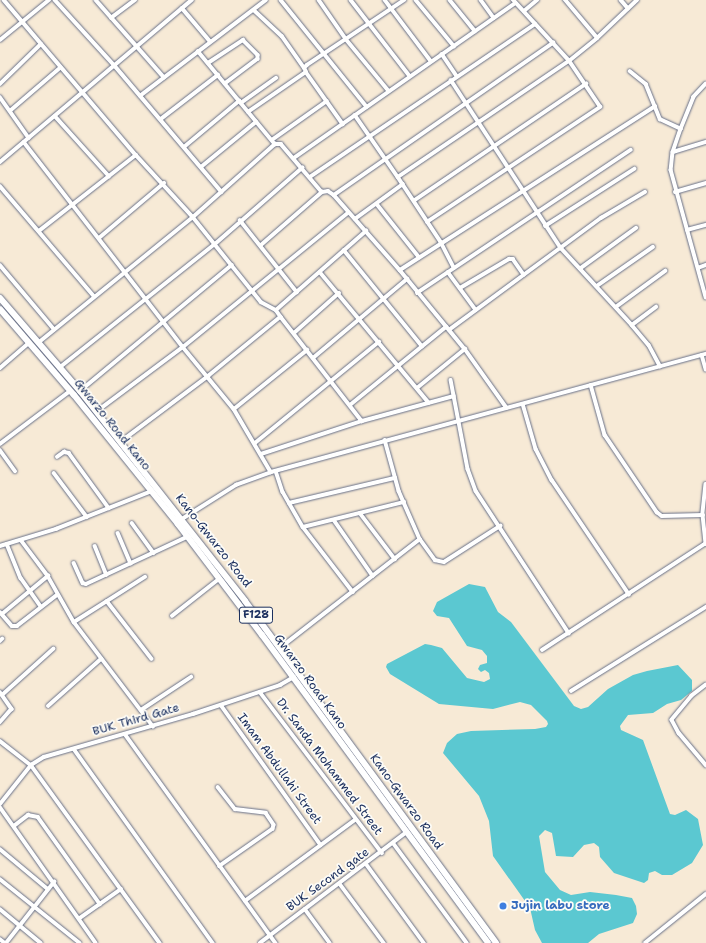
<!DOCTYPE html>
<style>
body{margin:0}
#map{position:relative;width:706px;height:943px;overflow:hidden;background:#f7ead6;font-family:"Shantell Sans",sans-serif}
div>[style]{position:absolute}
.water>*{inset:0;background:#5bc8d1}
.roads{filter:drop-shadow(0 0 1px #687088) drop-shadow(0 0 1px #687088)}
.minor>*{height:3.5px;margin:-1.75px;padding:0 1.75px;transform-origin:1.75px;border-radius:1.75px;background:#fff}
.primary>*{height:6px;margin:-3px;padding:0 3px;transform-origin:3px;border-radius:3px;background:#fff}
.dots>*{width:11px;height:11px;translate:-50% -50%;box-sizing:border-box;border:2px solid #fdfcf7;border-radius:50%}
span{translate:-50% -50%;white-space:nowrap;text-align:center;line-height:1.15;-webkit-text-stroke:3.5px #fdfcf7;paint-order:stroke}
.shield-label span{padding:1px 3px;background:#fdfcf7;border:1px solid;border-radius:3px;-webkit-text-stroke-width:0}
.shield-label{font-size:11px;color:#1b2f5e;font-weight:700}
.street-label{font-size:12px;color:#1b2f5e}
.shop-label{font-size:12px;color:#366cbe;font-weight:700}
.left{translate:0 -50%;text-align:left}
</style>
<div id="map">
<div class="water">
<i style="clip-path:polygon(469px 584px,485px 587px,498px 612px,511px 622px,574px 706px,581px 709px,588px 707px,608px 689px,633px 675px,647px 671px,678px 665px,692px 680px,692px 691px,681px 700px,667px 704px,653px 713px,628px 715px,620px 726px,621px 730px,643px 740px,670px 814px,675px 815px,686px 810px,698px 819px,703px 845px,692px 863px,672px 875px,662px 875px,655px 871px,649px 873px,648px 880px,644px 883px,614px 873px,600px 857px,599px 847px,594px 843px,584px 845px,573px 857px,556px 856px,552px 833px,545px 830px,539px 836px,545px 872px,560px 890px,571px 895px,590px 892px,616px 895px,632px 898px,636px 906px,637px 914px,633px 923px,599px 934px,588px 943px,542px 943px,535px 930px,530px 908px,493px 856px,489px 821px,479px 796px,443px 753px,447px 743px,457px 734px,471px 731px,535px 729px,546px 727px,548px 724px,547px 721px,531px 705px,520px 702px,493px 709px,439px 704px,390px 674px,386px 667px,387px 664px,425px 644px,431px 645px,442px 648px,467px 678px,484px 682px,490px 679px,489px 673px,485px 670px,481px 672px,478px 669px,480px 665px,487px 663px,487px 656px,482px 650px,467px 646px,449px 618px,437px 616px,433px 611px,437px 602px)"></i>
</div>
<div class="roads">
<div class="minor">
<i style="left:4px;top:0;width:204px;rotate:49.6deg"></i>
<i style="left:136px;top:155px;width:84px;rotate:47.4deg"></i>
<i style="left:193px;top:217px;width:109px;rotate:51.3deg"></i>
<i style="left:261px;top:302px;width:17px;rotate:28deg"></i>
<i style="left:276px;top:310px;width:9px;rotate:54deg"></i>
<i style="left:281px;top:317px;width:93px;rotate:140.7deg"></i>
<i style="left:209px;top:376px;width:110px;rotate:143.1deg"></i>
<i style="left:55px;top:0;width:89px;rotate:47.7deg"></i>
<i style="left:115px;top:66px;width:165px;rotate:49.7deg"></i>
<i style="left:96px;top:0;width:103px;rotate:48.6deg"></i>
<i style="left:281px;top:0;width:137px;rotate:51.2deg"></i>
<i style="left:319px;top:0;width:47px;rotate:55.3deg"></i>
<i style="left:346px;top:39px;width:67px;rotate:50.4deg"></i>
<i style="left:351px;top:0;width:96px;rotate:52.2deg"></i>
<i style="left:385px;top:0;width:76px;rotate:53deg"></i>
<i style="left:416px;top:0;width:60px;rotate:50.4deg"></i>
<i style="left:450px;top:0;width:40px;rotate:51deg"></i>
<i style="left:481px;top:0;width:22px;rotate:54deg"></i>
<i style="left:621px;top:0;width:11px;rotate:49deg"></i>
<i style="left:182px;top:8px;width:43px;rotate:49.7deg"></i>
<i style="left:254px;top:10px;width:38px;rotate:43deg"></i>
<i style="left:282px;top:36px;width:38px;rotate:55deg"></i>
<i style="left:524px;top:11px;width:17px;rotate:-40deg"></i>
<i style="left:111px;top:18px;width:30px;rotate:-37deg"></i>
<i style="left:597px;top:38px;width:55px;rotate:-43.5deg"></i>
<i style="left:0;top:40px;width:63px;rotate:-39.2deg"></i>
<i style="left:198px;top:51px;width:121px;rotate:50.4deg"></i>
<i style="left:442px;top:54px;width:27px;rotate:56deg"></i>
<i style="left:208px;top:63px;width:42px;rotate:-33.3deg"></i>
<i style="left:243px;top:40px;width:21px;rotate:45deg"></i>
<i style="left:258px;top:55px;width:4px;rotate:90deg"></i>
<i style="left:258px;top:59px;width:41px;rotate:142.9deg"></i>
<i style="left:630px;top:71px;width:21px;rotate:39deg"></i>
<i style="left:646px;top:84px;width:38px;rotate:68deg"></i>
<i style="left:660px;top:119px;width:23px;rotate:25deg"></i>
<i style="left:306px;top:72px;width:64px;rotate:54.6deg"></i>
<i style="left:451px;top:80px;width:201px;rotate:56.8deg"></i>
<i style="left:561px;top:248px;width:105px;rotate:47.3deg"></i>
<i style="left:632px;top:325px;width:26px;rotate:50deg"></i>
<i style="left:649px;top:345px;width:24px;rotate:62deg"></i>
<i style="left:0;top:84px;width:57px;rotate:-44.3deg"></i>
<i style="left:706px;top:84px;width:18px;rotate:133deg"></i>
<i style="left:694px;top:97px;width:35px;rotate:112deg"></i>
<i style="left:681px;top:129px;width:24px;rotate:109deg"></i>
<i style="left:673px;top:152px;width:18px;rotate:96deg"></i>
<i style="left:671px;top:170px;width:132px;rotate:74.6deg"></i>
<i style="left:140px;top:96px;width:158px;rotate:-37.3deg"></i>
<i style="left:0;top:97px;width:50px;rotate:54.7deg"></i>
<i style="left:241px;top:103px;width:43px;rotate:-35.5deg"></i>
<i style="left:11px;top:110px;width:65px;rotate:-40.6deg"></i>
<i style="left:248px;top:112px;width:70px;rotate:-34.6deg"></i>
<i style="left:306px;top:72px;width:4px;rotate:-117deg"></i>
<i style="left:304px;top:68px;width:4px;rotate:-45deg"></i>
<i style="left:307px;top:65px;width:117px;rotate:-33.8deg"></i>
<i style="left:355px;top:115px;width:75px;rotate:55.3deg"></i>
<i style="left:398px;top:177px;width:207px;rotate:-34.2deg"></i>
<i style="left:569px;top:61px;width:36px;rotate:-39deg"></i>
<i style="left:597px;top:38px;width:50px;rotate:-130.1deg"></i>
<i style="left:55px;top:116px;width:81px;rotate:48deg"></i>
<i style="left:161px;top:119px;width:72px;rotate:-37.7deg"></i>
<i style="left:272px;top:140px;width:67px;rotate:-35.3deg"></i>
<i style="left:24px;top:142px;width:259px;rotate:52.2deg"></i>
<i style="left:183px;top:347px;width:80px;rotate:50.6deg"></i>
<i style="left:234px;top:409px;width:73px;rotate:59.6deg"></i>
<i style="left:184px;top:147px;width:72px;rotate:-39.9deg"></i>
<i style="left:673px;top:152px;width:34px;rotate:-17deg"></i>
<i style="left:294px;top:158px;width:270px;rotate:-35deg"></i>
<i style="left:0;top:162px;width:251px;rotate:-40.2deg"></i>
<i style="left:201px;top:167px;width:71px;rotate:-39.3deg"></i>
<i style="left:310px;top:177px;width:272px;rotate:-34.2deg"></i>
<i style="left:398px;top:177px;width:78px;rotate:56.5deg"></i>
<i style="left:441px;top:242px;width:29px;rotate:63deg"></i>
<i style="left:0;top:186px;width:145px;rotate:49.5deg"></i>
<i style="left:675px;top:192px;width:32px;rotate:-16deg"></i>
<i style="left:334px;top:195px;width:267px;rotate:-34.8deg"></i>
<i style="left:415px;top:200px;width:207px;rotate:-34.2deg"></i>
<i style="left:377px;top:204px;width:68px;rotate:51.6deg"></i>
<i style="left:355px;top:219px;width:59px;rotate:-36.1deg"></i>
<i style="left:240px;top:220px;width:92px;rotate:51.6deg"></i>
<i style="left:427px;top:222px;width:208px;rotate:-33.6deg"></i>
<i style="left:600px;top:107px;width:55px;rotate:-124deg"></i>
<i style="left:569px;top:61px;width:83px;rotate:-132.6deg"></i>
<i style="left:545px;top:226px;width:106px;rotate:-32.6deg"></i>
<i style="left:687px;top:230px;width:20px;rotate:-15deg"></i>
<i style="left:39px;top:231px;width:123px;rotate:-38.1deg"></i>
<i style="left:99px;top:238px;width:85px;rotate:-40.2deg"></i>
<i style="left:261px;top:245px;width:81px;rotate:-41deg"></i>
<i style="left:344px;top:250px;width:124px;rotate:50.9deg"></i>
<i style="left:0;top:265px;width:84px;rotate:49.8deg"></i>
<i style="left:581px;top:268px;width:68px;rotate:-36deg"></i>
<i style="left:698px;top:268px;width:9px;rotate:-21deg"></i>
<i style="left:400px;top:270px;width:303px;rotate:-32.7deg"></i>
<i style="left:320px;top:272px;width:170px;rotate:50.2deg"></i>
<i style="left:448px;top:272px;width:47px;rotate:53.6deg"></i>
<i style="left:597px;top:286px;width:68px;rotate:-34.9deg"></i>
<i style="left:460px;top:288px;width:57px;rotate:-30.6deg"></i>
<i style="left:509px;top:259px;width:4px"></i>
<i style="left:513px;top:259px;width:19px;rotate:55deg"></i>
<i style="left:417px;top:293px;width:257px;rotate:-33.8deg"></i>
<i style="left:616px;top:307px;width:61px;rotate:-36.3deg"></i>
<i style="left:276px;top:310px;width:120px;rotate:-41.3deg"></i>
<i style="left:281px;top:317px;width:132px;rotate:52.1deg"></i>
<i style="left:632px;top:325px;width:30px;rotate:-37deg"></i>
<i style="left:449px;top:330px;width:189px;rotate:-36.4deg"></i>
<i style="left:601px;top:218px;width:51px;rotate:-30.6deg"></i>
<i style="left:294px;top:333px;width:60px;rotate:-41.6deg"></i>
<i style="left:38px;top:343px;width:200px;rotate:-39.1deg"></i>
<i style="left:193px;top:217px;width:110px;rotate:-41.7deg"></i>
<i style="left:275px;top:144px;width:6px"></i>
<i style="left:281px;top:144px;width:63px;rotate:49.5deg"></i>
<i style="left:322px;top:192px;width:6px;rotate:-9deg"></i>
<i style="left:328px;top:191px;width:7px;rotate:34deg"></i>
<i style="left:334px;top:195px;width:100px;rotate:48.7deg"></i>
<i style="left:400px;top:270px;width:102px;rotate:50.6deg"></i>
<i style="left:465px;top:349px;width:72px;rotate:54.6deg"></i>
<i style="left:702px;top:355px;width:15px;rotate:74deg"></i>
<i style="left:313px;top:358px;width:123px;rotate:-40deg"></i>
<i style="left:0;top:368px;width:38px;rotate:-41deg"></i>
<i style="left:59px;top:368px;width:199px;rotate:-38.5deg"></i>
<i style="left:215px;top:244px;width:116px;rotate:-41.1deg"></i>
<i style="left:451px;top:380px;width:91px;rotate:79.2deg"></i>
<i style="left:468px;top:469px;width:23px;rotate:70deg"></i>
<i style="left:476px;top:491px;width:170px;rotate:56.8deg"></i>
<i style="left:591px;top:385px;width:52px;rotate:74.4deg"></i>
<i style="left:605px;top:435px;width:93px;rotate:56deg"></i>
<i style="left:657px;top:512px;width:6px;rotate:39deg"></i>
<i style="left:662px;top:516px;width:41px;rotate:-1.4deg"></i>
<i style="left:417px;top:388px;width:62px;rotate:-39.1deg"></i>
<i style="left:80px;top:391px;width:197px;rotate:-39.7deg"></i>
<i style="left:523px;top:404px;width:47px;rotate:73.9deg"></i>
<i style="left:536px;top:449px;width:35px;rotate:63deg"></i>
<i style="left:552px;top:480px;width:138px;rotate:56deg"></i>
<i style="left:350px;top:405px;width:124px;rotate:-39.1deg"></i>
<i style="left:234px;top:409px;width:94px;rotate:-38.9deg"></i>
<i style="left:96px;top:412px;width:109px;rotate:-36.8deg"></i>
<i style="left:183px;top:347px;width:213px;rotate:-39.1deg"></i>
<i style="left:385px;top:440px;width:53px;rotate:74.6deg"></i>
<i style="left:399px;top:491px;width:52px;rotate:66.4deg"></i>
<i style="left:420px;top:539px;width:26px;rotate:54deg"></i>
<i style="left:435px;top:560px;width:9px;rotate:13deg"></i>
<i style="left:444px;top:562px;width:67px;rotate:-32.7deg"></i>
<i style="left:255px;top:443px;width:160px;rotate:-39.2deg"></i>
<i style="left:0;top:444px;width:88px;rotate:-37.1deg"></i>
<i style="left:0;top:450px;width:26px;rotate:54deg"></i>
<i style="left:261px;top:454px;width:106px;rotate:-18.1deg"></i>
<i style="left:362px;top:421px;width:95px;rotate:-15.2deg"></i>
<i style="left:57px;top:457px;width:9px;rotate:-36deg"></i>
<i style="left:64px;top:452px;width:5px;rotate:11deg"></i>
<i style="left:69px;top:453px;width:68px;rotate:54deg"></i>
<i style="left:276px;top:471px;width:22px;rotate:72deg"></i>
<i style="left:283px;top:492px;width:40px;rotate:60.3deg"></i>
<i style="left:303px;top:527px;width:82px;rotate:52.4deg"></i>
<i style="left:54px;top:473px;width:55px;rotate:53.1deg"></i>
<i style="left:706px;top:484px;width:31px;rotate:96deg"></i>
<i style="left:703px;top:515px;width:29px;rotate:84deg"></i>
<i style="left:289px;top:503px;width:109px;rotate:-13.3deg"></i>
<i style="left:360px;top:513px;width:58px;rotate:52.7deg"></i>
<i style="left:182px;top:519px;width:64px;rotate:-32.2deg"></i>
<i style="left:236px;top:485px;width:37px;rotate:-20deg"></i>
<i style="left:271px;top:472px;width:451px;rotate:-15.2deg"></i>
<i style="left:334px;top:520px;width:68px;rotate:55.1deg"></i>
<i style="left:132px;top:523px;width:37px;rotate:54deg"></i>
<i style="left:303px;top:527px;width:104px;rotate:-13.9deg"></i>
<i style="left:118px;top:533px;width:33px;rotate:67deg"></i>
<i style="left:21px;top:540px;width:45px;rotate:53.1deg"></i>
<i style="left:48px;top:576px;width:53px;rotate:60.5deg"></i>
<i style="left:74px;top:622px;width:131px;rotate:52.8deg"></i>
<i style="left:7px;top:544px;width:37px;rotate:68deg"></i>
<i style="left:21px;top:578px;width:35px;rotate:55deg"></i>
<i style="left:0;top:546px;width:59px;rotate:-16.9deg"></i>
<i style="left:56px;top:529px;width:103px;rotate:-21.6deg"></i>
<i style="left:95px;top:546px;width:31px;rotate:68deg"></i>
<i style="left:74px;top:563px;width:22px;rotate:66deg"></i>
<i style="left:83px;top:583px;width:3px;rotate:18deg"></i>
<i style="left:86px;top:584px;width:111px;rotate:-25deg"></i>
<i style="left:107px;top:601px;width:73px;rotate:52.2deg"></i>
<i style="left:0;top:612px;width:18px;rotate:49deg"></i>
<i style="left:12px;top:626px;width:5px"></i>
<i style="left:17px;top:626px;width:51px;rotate:-37.8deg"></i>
<i style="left:2px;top:614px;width:60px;rotate:-39.6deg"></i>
<i style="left:172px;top:616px;width:60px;rotate:-38.2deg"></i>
<i style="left:74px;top:622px;width:84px;rotate:-32.4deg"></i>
<i style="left:0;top:641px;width:3px;rotate:-45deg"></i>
<i style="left:280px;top:648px;width:177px;rotate:-37.9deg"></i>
<i style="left:542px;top:650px;width:196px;rotate:-33.1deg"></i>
<i style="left:706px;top:685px;width:18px;rotate:142deg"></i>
<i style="left:692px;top:696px;width:31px;rotate:130deg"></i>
<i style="left:672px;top:720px;width:15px;rotate:62deg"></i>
<i style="left:679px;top:733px;width:42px;rotate:49.8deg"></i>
<i style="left:571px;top:691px;width:159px;rotate:-31.9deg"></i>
<i style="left:0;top:692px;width:21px;rotate:55deg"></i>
<i style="left:12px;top:709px;width:18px;rotate:131deg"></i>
<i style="left:260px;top:692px;width:202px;rotate:52.8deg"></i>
<i style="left:2px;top:695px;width:69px;rotate:-42deg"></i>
<i style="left:221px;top:705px;width:172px;rotate:54.5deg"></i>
<i style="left:48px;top:706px;width:71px;rotate:-41.6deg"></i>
<i style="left:141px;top:710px;width:60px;rotate:-33.4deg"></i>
<i style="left:125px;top:734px;width:258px;rotate:54.2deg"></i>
<i style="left:0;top:741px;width:39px;rotate:38deg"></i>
<i style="left:31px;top:765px;width:220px;rotate:54.1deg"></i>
<i style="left:74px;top:749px;width:239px;rotate:54.4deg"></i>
<i style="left:218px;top:787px;width:28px;rotate:52deg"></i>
<i style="left:235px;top:809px;width:31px;rotate:7deg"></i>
<i style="left:266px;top:813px;width:14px;rotate:56deg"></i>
<i style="left:274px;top:825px;width:4px;rotate:104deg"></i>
<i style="left:273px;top:829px;width:65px;rotate:145.1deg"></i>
<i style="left:0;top:804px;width:50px;rotate:-51.5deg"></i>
<i style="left:31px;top:765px;width:15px;rotate:-32deg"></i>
<i style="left:44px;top:757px;width:155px;rotate:-16.1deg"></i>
<i style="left:193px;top:714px;width:92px;rotate:-18.4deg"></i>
<i style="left:280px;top:685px;width:16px;rotate:-30deg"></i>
<i style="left:0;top:807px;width:166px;rotate:54.8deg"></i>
<i style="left:14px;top:826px;width:18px;rotate:-38deg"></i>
<i style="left:28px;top:815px;width:10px;rotate:11deg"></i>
<i style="left:38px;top:817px;width:107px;rotate:54.5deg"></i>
<i style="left:394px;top:844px;width:123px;rotate:53.6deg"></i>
<i style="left:0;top:849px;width:62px;rotate:39.8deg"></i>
<i style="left:367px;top:865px;width:97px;rotate:53.8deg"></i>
<i style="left:0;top:879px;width:102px;rotate:38.7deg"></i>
<i style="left:340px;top:884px;width:74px;rotate:53.3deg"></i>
<i style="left:245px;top:901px;width:137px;rotate:-36.4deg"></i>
<i style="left:0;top:909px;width:53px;rotate:39.7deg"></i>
<i style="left:305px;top:909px;width:42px;rotate:53.7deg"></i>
<i style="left:80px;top:918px;width:50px;rotate:-35.3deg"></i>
<i style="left:0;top:939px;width:6px;rotate:39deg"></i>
<i style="left:6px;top:943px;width:78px;rotate:-51.8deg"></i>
<i style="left:260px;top:943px;width:184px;rotate:-37.1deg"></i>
<i style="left:645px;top:943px;width:78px;rotate:-38.8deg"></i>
</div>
<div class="primary">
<i style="left:0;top:298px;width:123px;rotate:49.3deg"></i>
<i style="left:80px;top:391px;width:267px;rotate:51.8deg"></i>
<i style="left:245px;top:601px;width:424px;rotate:53.7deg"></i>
<i style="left:0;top:309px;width:113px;rotate:49.3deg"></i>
<i style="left:74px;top:395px;width:166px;rotate:51.1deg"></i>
<i style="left:178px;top:524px;width:139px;rotate:52.9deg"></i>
<i style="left:262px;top:635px;width:382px;rotate:53.7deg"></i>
</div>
</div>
<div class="dots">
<i style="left:503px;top:906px;background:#3f7fe0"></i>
</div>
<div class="shield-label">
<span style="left:256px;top:615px">F128</span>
</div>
<div class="street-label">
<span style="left:112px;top:425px;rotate:51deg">Gwarzo Road Kano</span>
<span style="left:213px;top:541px;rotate:52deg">Kano-Gwarzo Road</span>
<span style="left:310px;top:682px;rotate:54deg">Gwarzo Road Kano</span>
<span style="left:136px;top:720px;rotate:-16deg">BUK Third Gate</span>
<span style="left:329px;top:767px;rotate:53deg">Dr. Sanda Mohammed Street</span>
<span style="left:279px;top:769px;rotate:54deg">Imam Abdullahi Street</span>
<span style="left:406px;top:802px;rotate:54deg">Kano-Gwarzo Road</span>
<span style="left:328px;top:880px;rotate:-36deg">BUK Second gate</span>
</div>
<div class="shop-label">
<span class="left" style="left:511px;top:906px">Jujin labu store</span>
</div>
</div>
